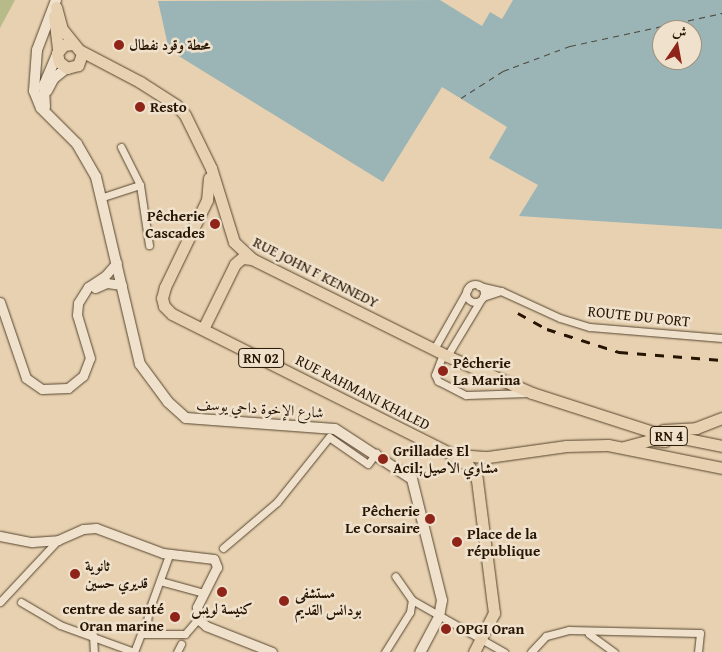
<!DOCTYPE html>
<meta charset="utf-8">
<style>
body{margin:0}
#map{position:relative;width:722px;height:652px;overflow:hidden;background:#e7d1b0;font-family:"Gentium Book Plus",Amiri,serif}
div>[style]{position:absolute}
.green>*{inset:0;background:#b7bb8a}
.water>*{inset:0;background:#9bb5b6}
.ferry>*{height:1px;margin-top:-0.5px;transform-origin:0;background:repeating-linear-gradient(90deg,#4f4d41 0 6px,transparent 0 11px)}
.roads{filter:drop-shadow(0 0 1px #56442e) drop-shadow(0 0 1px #56442e)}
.minor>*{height:7px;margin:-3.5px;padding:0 3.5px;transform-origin:3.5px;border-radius:3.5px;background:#efe1cc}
.minor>.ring{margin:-3.5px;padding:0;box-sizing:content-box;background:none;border:7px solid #efe1cc;border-radius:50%}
.tertiary>*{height:9px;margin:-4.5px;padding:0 4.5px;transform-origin:4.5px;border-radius:4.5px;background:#efe1cc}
.secondary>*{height:10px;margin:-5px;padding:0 5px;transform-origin:5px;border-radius:5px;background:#efe1cc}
.primary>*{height:11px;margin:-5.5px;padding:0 5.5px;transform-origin:5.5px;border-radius:5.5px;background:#e7d1b0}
.rail>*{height:2.5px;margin-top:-1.25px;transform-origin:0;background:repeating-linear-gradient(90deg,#261502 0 9px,transparent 0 18px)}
.dots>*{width:14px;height:14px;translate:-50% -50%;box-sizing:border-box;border:2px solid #efe1cc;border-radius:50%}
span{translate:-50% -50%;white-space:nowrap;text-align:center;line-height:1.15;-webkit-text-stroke:5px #efe1cc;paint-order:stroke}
.shield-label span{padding:1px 4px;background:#efe1cc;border:1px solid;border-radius:4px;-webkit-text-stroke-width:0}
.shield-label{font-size:14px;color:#261502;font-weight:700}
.poi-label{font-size:15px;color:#261502;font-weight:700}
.left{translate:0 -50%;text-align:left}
.right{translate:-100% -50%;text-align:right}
.street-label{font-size:15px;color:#261502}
.north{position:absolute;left:652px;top:20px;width:50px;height:50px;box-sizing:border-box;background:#efe1cc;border:1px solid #9f8f7b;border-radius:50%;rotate:12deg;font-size:14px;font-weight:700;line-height:20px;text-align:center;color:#261502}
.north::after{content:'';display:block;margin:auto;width:18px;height:22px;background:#8f2418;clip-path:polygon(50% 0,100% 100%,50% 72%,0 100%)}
</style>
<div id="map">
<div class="green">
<i style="clip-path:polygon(0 0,15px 0,0 28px)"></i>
</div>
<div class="water">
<i style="clip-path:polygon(evenodd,440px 0,482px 26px,490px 12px,502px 19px,513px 0,722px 0,722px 229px,519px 216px,538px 185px,489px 158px,507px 127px,442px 87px,383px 182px,169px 50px,158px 1px,440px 0,662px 30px,692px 30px,692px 60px,662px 60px,662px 30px)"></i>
</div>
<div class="ferry">
<i style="left:461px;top:98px;width:50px;rotate:-32.7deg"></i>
<i style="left:503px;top:71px;width:72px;rotate:-20.5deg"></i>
<i style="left:570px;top:46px;width:156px;rotate:-12.2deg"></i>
</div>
<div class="roads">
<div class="minor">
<i style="left:121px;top:147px;width:42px;rotate:63.4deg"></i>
<i style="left:140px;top:185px;width:61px;rotate:81.5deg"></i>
<i style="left:103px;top:197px;width:39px;rotate:-18deg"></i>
<i class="ring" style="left:466px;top:284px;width:11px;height:11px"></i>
<i style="left:479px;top:286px;width:23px;rotate:13deg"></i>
<i style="left:501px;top:291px;width:19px;rotate:162deg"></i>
<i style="left:501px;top:291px;width:65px;rotate:24.6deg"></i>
<i style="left:560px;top:318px;width:31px;rotate:17deg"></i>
<i style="left:590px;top:327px;width:132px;rotate:4.8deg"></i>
<i style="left:434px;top:349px;width:69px;rotate:-60.5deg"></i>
<i style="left:443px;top:354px;width:22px;rotate:111deg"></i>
<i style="left:435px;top:375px;width:7px;rotate:63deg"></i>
<i style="left:438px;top:381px;width:31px;rotate:27deg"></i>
<i style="left:466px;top:395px;width:63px;rotate:-1.8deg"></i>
<i style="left:447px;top:356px;width:64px;rotate:-59deg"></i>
<i style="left:223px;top:548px;width:71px;rotate:-40.4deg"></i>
<i style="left:277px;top:502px;width:83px;rotate:-51.3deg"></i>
<i style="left:329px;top:437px;width:47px;rotate:34.7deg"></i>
<i style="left:368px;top:464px;width:14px;rotate:-54deg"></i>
<i style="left:160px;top:581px;width:46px;rotate:15.3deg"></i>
<i style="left:412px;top:600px;width:106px;rotate:29.5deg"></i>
<i style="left:0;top:602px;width:85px;rotate:-46.9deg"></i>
<i style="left:21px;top:602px;width:45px;rotate:30.5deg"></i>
<i style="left:60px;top:625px;width:79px;rotate:20deg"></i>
<i style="left:146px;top:633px;width:20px;rotate:-84deg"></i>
<i style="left:148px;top:613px;width:62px;rotate:-70.1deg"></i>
<i style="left:589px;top:634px;width:31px;rotate:36deg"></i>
<i style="left:93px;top:635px;width:17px;rotate:87deg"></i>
<i style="left:134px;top:652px;width:19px;rotate:-69deg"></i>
<i style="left:141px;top:634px;width:44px"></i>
<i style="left:185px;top:634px;width:20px;rotate:-49deg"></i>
<i style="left:177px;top:652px;width:9px;rotate:-63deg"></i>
<i style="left:385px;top:652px;width:47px;rotate:-58deg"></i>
<i style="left:410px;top:612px;width:12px;rotate:-81deg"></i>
<i style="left:412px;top:600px;width:29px;rotate:-125deg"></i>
<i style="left:531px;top:652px;width:22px;rotate:-47deg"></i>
<i style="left:546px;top:636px;width:24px;rotate:-15deg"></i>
<i style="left:569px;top:630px;width:131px;rotate:1.3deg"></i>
<i style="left:700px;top:633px;width:19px;rotate:96deg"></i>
</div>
<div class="tertiary">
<i style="left:95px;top:288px;width:13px;rotate:-23deg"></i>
<i style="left:107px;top:283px;width:15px;rotate:8deg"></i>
<i style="left:0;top:302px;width:80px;rotate:71.1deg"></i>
<i style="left:26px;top:378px;width:19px;rotate:35deg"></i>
<i style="left:42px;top:389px;width:26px;rotate:-2deg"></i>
<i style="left:68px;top:388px;width:19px;rotate:-39deg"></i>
<i style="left:83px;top:376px;width:19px;rotate:-69deg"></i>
<i style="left:90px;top:358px;width:45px;rotate:-106.8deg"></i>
<i style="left:77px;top:315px;width:12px;rotate:-85deg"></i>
<i style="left:78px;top:303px;width:19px;rotate:-58deg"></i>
<i style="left:88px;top:287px;width:20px;rotate:-33deg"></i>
<i style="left:105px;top:276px;width:18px;rotate:-49deg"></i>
<i style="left:0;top:536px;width:33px;rotate:11deg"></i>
<i style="left:32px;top:542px;width:26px;rotate:-4deg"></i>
<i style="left:58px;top:540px;width:27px;rotate:-24deg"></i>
<i style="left:83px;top:529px;width:13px;rotate:-4deg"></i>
<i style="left:96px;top:528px;width:72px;rotate:20.5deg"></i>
<i style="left:163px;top:553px;width:51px;rotate:6.7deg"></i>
<i style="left:214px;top:559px;width:9px;rotate:69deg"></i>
<i style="left:217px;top:567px;width:45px;rotate:116.6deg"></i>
<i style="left:197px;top:607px;width:12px;rotate:85deg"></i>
<i style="left:198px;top:619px;width:11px;rotate:41deg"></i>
<i style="left:206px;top:626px;width:71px;rotate:21.5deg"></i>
</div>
<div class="secondary">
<i style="left:56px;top:0;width:53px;rotate:110.8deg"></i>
<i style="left:37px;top:50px;width:41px;rotate:94.2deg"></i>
<i style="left:34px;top:91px;width:18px;rotate:68deg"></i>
<i style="left:41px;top:108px;width:51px;rotate:45deg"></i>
<i style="left:77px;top:144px;width:38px;rotate:60deg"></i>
<i style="left:96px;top:177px;width:192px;rotate:76.8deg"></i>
<i style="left:140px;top:364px;width:47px;rotate:53.6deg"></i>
<i style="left:168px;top:402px;width:24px;rotate:42deg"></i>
<i style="left:186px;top:418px;width:149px;rotate:4.2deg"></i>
<i style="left:335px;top:429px;width:92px;rotate:33deg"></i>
<i style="left:412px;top:479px;width:125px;rotate:76.1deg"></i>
<i style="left:442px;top:600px;width:17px;rotate:100deg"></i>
<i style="left:439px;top:617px;width:40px;rotate:118deg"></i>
<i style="left:47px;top:91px;width:15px;rotate:-62deg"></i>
<i style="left:54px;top:78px;width:16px;rotate:-38deg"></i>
<i style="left:45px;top:107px;width:22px;rotate:-93deg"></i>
<i style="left:44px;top:85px;width:33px;rotate:-67deg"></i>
</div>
<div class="primary">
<i style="left:56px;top:7px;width:23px;rotate:75deg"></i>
<i style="left:62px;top:29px;width:32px;rotate:51deg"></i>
<i style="left:82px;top:54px;width:12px;rotate:110deg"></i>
<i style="left:78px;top:65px;width:11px;rotate:165deg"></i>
<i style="left:67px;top:68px;width:10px;rotate:-143deg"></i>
<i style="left:59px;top:62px;width:9px;rotate:-103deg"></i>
<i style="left:57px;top:53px;width:11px;rotate:-49deg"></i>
<i style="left:64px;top:45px;width:9px;rotate:-6deg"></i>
<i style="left:54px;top:16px;width:35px;rotate:83deg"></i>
<i style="left:81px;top:51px;width:67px;rotate:27.7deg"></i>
<i style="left:140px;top:82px;width:43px;rotate:32.6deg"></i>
<i style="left:176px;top:105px;width:13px;rotate:48deg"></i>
<i style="left:185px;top:115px;width:59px;rotate:63.9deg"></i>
<i style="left:211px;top:168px;width:77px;rotate:72.7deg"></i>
<i style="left:234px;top:242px;width:25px;rotate:43deg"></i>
<i style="left:252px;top:259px;width:218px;rotate:26.4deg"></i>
<i style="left:447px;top:356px;width:93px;rotate:23.5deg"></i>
<i style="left:532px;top:393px;width:127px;rotate:17.9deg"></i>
<i style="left:653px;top:432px;width:70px;rotate:11.5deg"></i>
<i style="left:209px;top:178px;width:22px;rotate:95deg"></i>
<i style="left:207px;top:200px;width:97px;rotate:115.8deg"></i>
<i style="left:165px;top:287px;width:11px;rotate:105deg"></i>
<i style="left:162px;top:298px;width:8px;rotate:76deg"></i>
<i style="left:164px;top:306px;width:11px;rotate:45deg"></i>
<i style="left:172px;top:314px;width:309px;rotate:26.6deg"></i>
<i style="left:448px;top:452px;width:25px;rotate:34deg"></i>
<i style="left:469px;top:466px;width:14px;rotate:60deg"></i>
<i style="left:203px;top:329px;width:72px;rotate:-63.8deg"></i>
<i style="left:235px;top:264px;width:9px;rotate:-41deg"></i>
<i style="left:242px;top:258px;width:10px;rotate:6deg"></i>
<i style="left:663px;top:430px;width:33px;rotate:-3deg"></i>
<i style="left:696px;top:428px;width:28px;rotate:-21deg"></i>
<i style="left:624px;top:447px;width:28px;rotate:-15deg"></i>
<i style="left:651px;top:440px;width:14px;rotate:4deg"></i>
<i style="left:457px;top:455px;width:31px;rotate:4deg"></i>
<i style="left:488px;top:457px;width:79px;rotate:-8deg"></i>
<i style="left:566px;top:446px;width:42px;rotate:-1.4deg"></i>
<i style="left:608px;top:445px;width:116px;rotate:11.4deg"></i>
<i style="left:474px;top:652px;width:44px;rotate:-62.9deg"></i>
<i style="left:494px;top:613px;width:141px;rotate:-97.3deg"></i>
</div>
</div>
<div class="rail">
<i style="left:518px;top:313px;width:33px;rotate:29deg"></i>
<i style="left:547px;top:329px;width:76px;rotate:17.7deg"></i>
<i style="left:619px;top:352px;width:103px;rotate:4.4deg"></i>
</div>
<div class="dots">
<i style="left:119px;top:45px;background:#8f2418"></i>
<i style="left:140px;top:107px;background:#8f2418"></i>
<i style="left:215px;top:224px;background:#8f2418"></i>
<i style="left:443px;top:371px;background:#8f2418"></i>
<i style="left:383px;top:459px;background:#8f2418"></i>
<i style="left:430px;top:519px;background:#8f2418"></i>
<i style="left:457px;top:542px;background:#8f2418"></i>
<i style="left:75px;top:574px;background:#8f2418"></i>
<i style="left:222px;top:592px;background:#8f2418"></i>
<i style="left:284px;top:601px;background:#8f2418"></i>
<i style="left:175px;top:617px;background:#8f2418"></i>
<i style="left:446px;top:629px;background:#8f2418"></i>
</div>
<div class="shield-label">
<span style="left:261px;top:358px">RN 02</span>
<span style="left:669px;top:436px">RN 4</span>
</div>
<div class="poi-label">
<span class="left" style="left:129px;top:45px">محطة وقود نفطال</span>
<span class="left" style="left:150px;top:107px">Resto</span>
<span class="right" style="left:205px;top:224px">Pêcherie<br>Cascades</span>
<span class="left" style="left:453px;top:371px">Pêcherie<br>La Marina</span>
<span class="left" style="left:393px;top:459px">Grillades El<br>Acil;مشاوي الاصيل</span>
<span class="right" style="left:420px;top:519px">Pêcherie<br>Le Corsaire</span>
<span class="left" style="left:467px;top:542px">Place de la<br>république</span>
<span class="left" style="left:85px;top:574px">ثانوية<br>قديري حسين</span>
<span class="left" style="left:295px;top:601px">مستشفى<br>بودانس القديم</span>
<span class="right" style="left:164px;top:617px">centre de santé<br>Oran marine</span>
<span style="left:222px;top:609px">كنيسة لويس</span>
<span class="left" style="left:456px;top:629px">OPGI Oran</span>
</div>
<div class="street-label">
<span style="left:316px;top:272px;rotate:27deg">RUE JOHN F KENNEDY</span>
<span style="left:639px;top:316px;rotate:6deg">ROUTE DU PORT</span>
<span style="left:363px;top:392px;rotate:27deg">RUE RAHMANI KHALED</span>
<span style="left:260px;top:408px;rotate:4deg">شارع الإخوة داحي يوسف</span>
</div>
<div class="north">ش</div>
</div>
